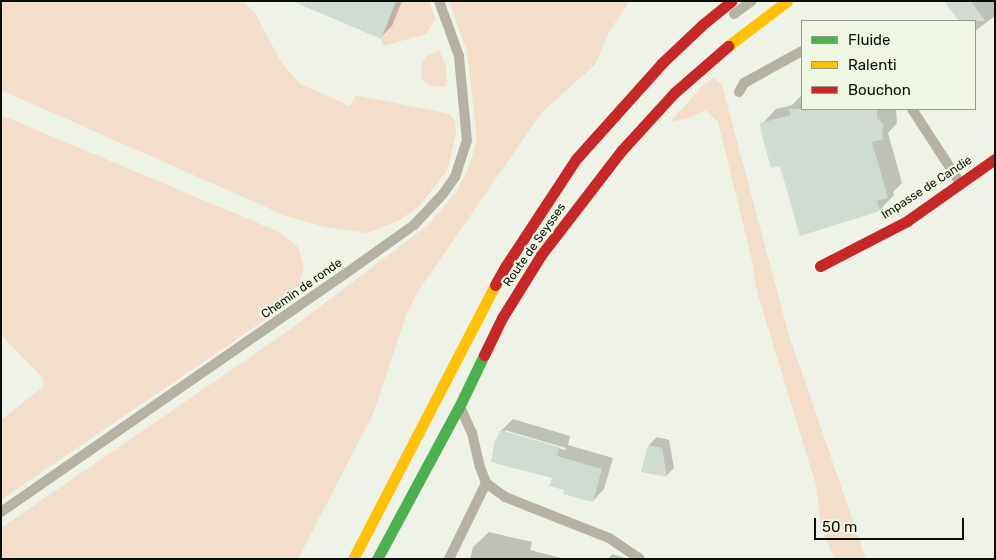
<!DOCTYPE html>
<style>
body{margin:0}
#map{position:relative;width:996px;height:560px;overflow:hidden;background:#eef2e7;font-family:Rubik,sans-serif}
div>[style]{position:absolute}
.green>*{inset:0;background:#f3deca}
.shadow>*{inset:0;background:#0003}
.building>*{inset:0;background:#d0dcd1}
.lane>*{height:10px;margin:-5px;padding:0 5px;transform-origin:5px;border-radius:5px;background:#b5b1a4}
.fast>*{height:11px;margin:-5.5px;padding:0 5.5px;transform-origin:5.5px;border-radius:5.5px;background:#4caf50}
.slow>*{height:11px;margin:-5.5px;padding:0 5.5px;transform-origin:5.5px;border-radius:5.5px;background:#ffc107}
.jam>*{height:11px;margin:-5.5px;padding:0 5.5px;transform-origin:5.5px;border-radius:5.5px;background:#c62828}
span{translate:-50% -50%;white-space:nowrap;text-align:center;line-height:1.15;-webkit-text-stroke:4.5px #eff7e2;paint-order:stroke}
.street-label{font-size:12px;color:#0b0e07}
.frame{position:absolute;inset:0;border:2px solid #0b0e07;pointer-events:none}
.legend{position:absolute;left:801px;top:20px;width:175px;height:90px;box-sizing:border-box;background:#eff7e2;border:1px solid #949a8a;margin:0;padding:6px 9px;list-style:none;font-size:15px;color:#0b0e07}
.legend li{display:flex;align-items:center;gap:10px;height:25px}
.legend b{width:25px;border:1px solid #949a8a}
.scale{position:absolute;left:814px;top:518px;width:150px;height:22px;box-sizing:border-box;border:2px solid #0b0e07;border-top:0;padding-left:6px;font-size:15px;line-height:18px;white-space:nowrap;color:#0b0e07;-webkit-text-stroke:4px #eff7e2;paint-order:stroke}
</style>
<div id="map">
<div class="green">
<i style="clip-path:polygon(1px 1px,243px 1px,255px 13px,281px 62px,299px 83px,350px 106px,356px 95px,449px 114px,455px 121px,456px 134px,447px 171px,418px 207px,400px 220px,367px 233px,326px 227px,286px 216px,1px 90px)"></i>
<i style="clip-path:polygon(396px 1px,429px 1px,435px 19px,426px 34px,383px 46px,381px 39px)"></i>
<i style="clip-path:polygon(449px 1px,630px 1px,610px 30px,595px 65px,542px 112px,417px 293px,406px 316px,373px 414px,298px 559px,1px 559px,1px 528px,285px 333px,428px 225px,457px 191px,469px 167px,477px 139px,467px 51px)"></i>
<i style="clip-path:polygon(439px 50px,446px 66px,447px 80px,445px 86px,432px 87px,422px 80px,421px 65px,426px 57px)"></i>
<i style="clip-path:polygon(713px 78px,722px 85px,788px 332px,866px 559px,835px 559px,821px 528px,816px 485px,757px 292px,751px 256px,718px 122px,705px 110px,687px 119px,670px 122px,703px 85px)"></i>
<i style="clip-path:polygon(1px 115px,279px 232px,298px 247px,304px 267px,296px 292px,284px 307px,1px 500px,1px 420px,43px 387px,44px 379px,1px 335px)"></i>
</div>
<div class="shadow">
<i style="clip-path:polygon(311px 1px,402px 1px,392px 26px,381px 37px)"></i>
<i style="clip-path:polygon(946px 1px,995px 1px,995px 16px,975px 31px,975px 21px,958px 21px,959px 20px)"></i>
<i style="clip-path:polygon(802px 95px,802px 109px,896px 109px,897px 123px,888px 133px,902px 183px,893px 192px,894px 195px,880px 210px,801px 235px,781px 164px,762px 124px,776px 109px,792px 105px)"></i>
<i style="clip-path:polygon(evenodd,513px 419px,570px 436px,568px 445px,613px 458px,604px 489px,593px 501px,565px 490px,554px 477px,500px 436px,501px 431px,513px 419px,505px 430px,566px 448px,565px 450px,505px 433px,505px 430px)"></i>
<i style="clip-path:polygon(657px 437px,669px 440px,674px 468px,666px 476px,649px 445px)"></i>
<i style="clip-path:polygon(489px 532px,532px 542px,530px 550px,565px 559px,470px 559px,473px 547px)"></i>
<i style="clip-path:polygon(612px 554px,625px 558px,625px 559px,608px 559px)"></i>
</div>
<div class="building">
<i style="clip-path:polygon(292px 1px,396px 1px,381px 39px)"></i>
<i style="clip-path:polygon(944px 1px,971px 1px,985px 21px,959px 21px)"></i>
<i style="clip-path:polygon(789px 109px,877px 109px,877px 118px,884px 125px,882px 132px,883px 139px,872px 142px,888px 198px,877px 201px,880px 211px,800px 236px,780px 166px,771px 168px,761px 131px,760px 123px,791px 115px)"></i>
<i style="clip-path:polygon(500px 430px,559px 447px,557px 456px,602px 469px,593px 502px,563px 494px,564px 490px,549px 486px,552px 478px,491px 462px,495px 439px,497px 439px)"></i>
<i style="clip-path:polygon(648px 445px,662px 448px,667px 477px,641px 472px)"></i>
</div>
<div class="lane">
<i style="left:734px;top:14px;width:22px;rotate:-36deg"></i>
<i style="left:739px;top:92px;width:10px;rotate:-61deg"></i>
<i style="left:744px;top:83px;width:66px;rotate:-28.9deg"></i>
<i style="left:912px;top:109px;width:88px;rotate:57deg"></i>
<i style="left:462px;top:411px;width:24px;rotate:66deg"></i>
<i style="left:472px;top:433px;width:35px;rotate:77deg"></i>
<i style="left:480px;top:467px;width:17px;rotate:69deg"></i>
<i style="left:486px;top:483px;width:24px;rotate:36deg"></i>
<i style="left:505px;top:497px;width:112px;rotate:21.5deg"></i>
<i style="left:609px;top:538px;width:37px;rotate:34deg"></i>
<i style="left:1px;top:512px;width:418px;rotate:-34.7deg"></i>
<i style="left:345px;top:274px;width:85px;rotate:-35.4deg"></i>
<i style="left:414px;top:225px;width:42px;rotate:-46.9deg"></i>
<i style="left:443px;top:194px;width:21px;rotate:-55deg"></i>
<i style="left:455px;top:177px;width:38px;rotate:-72deg"></i>
<i style="left:467px;top:141px;width:85px;rotate:-95.4deg"></i>
<i style="left:459px;top:56px;width:59px;rotate:-110deg"></i>
<i style="left:449px;top:559px;width:85px;rotate:-64deg"></i>
</div>
<div class="fast">
<i style="left:377px;top:559px;width:173px;rotate:-61.7deg"></i>
<i style="left:459px;top:407px;width:58px;rotate:-64.3deg"></i>
</div>
<div class="slow">
<i style="left:728px;top:46px;width:74px;rotate:-37.3deg"></i>
<i style="left:353px;top:559px;width:309px;rotate:-62.6deg"></i>
</div>
<div class="jam">
<i style="left:820px;top:266px;width:98px;rotate:-27.3deg"></i>
<i style="left:907px;top:221px;width:108px;rotate:-35.2deg"></i>
<i style="left:495px;top:285px;width:21px;rotate:-61deg"></i>
<i style="left:505px;top:267px;width:129px;rotate:-56.7deg"></i>
<i style="left:576px;top:159px;width:129px;rotate:-48.1deg"></i>
<i style="left:662px;top:63px;width:55px;rotate:-43.5deg"></i>
<i style="left:702px;top:25px;width:38px;rotate:-39deg"></i>
<i style="left:484px;top:355px;width:41px;rotate:-64.1deg"></i>
<i style="left:502px;top:318px;width:74px;rotate:-58.2deg"></i>
<i style="left:541px;top:255px;width:133px;rotate:-52.4deg"></i>
<i style="left:622px;top:150px;width:77px;rotate:-47.6deg"></i>
<i style="left:674px;top:93px;width:72px;rotate:-41deg"></i>
</div>
<div class="street-label">
<span style="left:927px;top:188px;rotate:-33deg">Impasse de Candie</span>
<span style="left:535px;top:245px;rotate:-55deg">Route de Seysses</span>
<span style="left:302px;top:289px;rotate:-35deg">Chemin de ronde</span>
</div>
<div class="frame"></div>
<ul class="legend">
<li><b style="height:6px;background:#4caf50"></b>Fluide</li>
<li><b style="height:6px;background:#ffc107"></b>Ralenti</li>
<li><b style="height:6px;background:#c62828"></b>Bouchon</li>
</ul>
<div class="scale">50 m</div>
</div>
